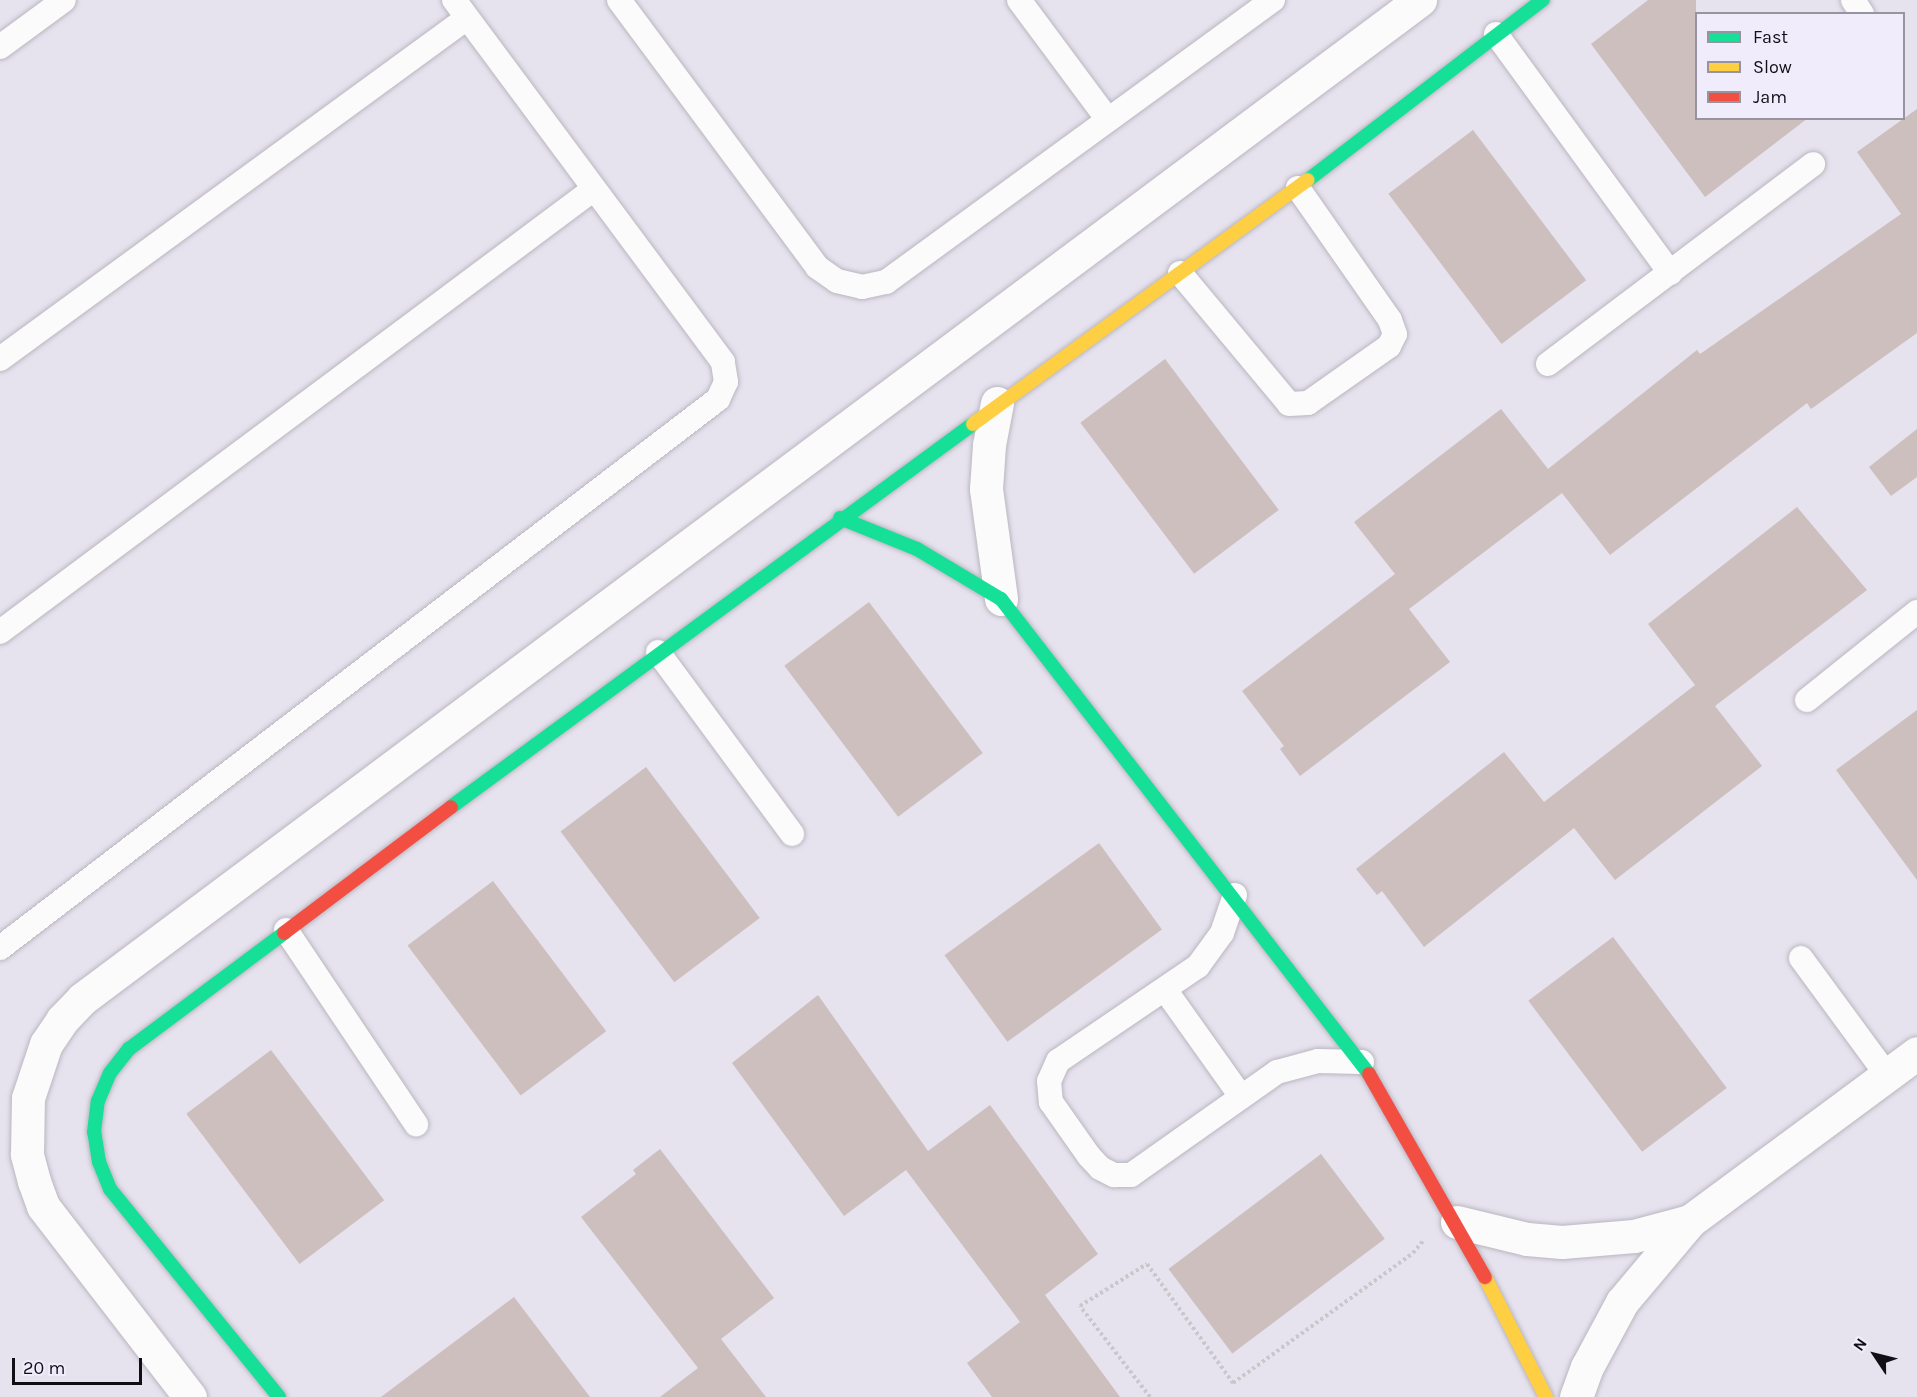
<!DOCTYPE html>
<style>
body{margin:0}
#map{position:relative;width:1917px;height:1397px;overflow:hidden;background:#e6e2ee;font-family:Karla,sans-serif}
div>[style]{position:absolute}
.building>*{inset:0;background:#ccbfbd;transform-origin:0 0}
.path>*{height:4px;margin-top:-2px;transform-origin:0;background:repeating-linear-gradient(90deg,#c8c7ca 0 3px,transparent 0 6px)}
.roads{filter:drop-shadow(0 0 2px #bab7c0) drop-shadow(0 0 2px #bab7c0)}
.lane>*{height:24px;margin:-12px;padding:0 12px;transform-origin:12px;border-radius:12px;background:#fbfbfc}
.street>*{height:33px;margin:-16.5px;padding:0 16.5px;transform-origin:16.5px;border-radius:16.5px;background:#fbfbfc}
.fast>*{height:14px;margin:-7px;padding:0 7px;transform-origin:7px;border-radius:7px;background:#16e098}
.slow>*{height:14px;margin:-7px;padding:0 7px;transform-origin:7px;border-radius:7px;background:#ffcf43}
.jam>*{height:14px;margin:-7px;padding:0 7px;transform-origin:7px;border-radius:7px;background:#f24e42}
span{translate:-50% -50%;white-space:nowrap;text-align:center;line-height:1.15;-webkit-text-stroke:6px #f1ecfc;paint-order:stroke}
.legend{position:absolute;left:1695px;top:12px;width:210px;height:108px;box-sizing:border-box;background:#f1ecfc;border:2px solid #9794a0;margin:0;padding:8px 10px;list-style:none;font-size:18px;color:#110f15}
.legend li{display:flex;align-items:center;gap:12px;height:30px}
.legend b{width:30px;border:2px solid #9794a0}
.north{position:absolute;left:1845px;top:1325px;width:60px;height:60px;-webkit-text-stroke:4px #f1ecfc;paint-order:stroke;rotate:305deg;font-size:16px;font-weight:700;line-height:24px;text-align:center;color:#110f15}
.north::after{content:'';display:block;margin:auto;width:21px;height:27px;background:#110f15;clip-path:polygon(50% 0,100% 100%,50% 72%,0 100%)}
.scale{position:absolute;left:12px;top:1358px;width:130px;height:27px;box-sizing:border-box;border:3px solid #110f15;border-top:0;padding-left:8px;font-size:18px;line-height:21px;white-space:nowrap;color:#110f15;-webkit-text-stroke:4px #f1ecfc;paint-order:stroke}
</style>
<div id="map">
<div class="building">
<i style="clip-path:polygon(1648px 0,1696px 0,1696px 118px,1808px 118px,1705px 197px,1591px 44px)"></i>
<i style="clip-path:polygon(1917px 109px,1917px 333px,1811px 409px,1807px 403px,1610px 555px,1562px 493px,1409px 609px,1450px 662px,1300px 776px,1280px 749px,1284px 746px,1242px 691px,1395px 574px,1354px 522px,1501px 409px,1548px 469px,1697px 350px,1700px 354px,1901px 214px,1857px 152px)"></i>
<i style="left:1473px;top:130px;width:188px;height:106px;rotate:53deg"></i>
<i style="left:1165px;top:359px;width:189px;height:106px;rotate:53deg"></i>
<i style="clip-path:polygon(1917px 429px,1917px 477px,1891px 496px,1869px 467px)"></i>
<i style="clip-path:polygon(1797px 507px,1867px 590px,1715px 706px,1762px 766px,1615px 880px,1574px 828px,1424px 947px,1382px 891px,1377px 895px,1356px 869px,1504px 752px,1544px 802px,1695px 685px,1648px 624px)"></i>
<i style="left:869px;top:602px;width:189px;height:106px;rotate:53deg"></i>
<i style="clip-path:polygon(1917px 710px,1917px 880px,1836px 770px)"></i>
<i style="left:646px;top:767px;width:189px;height:107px;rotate:53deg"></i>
<i style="left:1099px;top:843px;width:107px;height:191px;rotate:54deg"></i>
<i style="left:493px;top:881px;width:188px;height:107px;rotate:53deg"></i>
<i style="left:1613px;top:937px;width:189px;height:106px;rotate:53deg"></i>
<i style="clip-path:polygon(818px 995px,928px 1151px,990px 1105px,1098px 1254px,1045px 1295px,1120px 1397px,992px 1397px,967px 1363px,1020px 1322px,906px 1170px,844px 1216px,732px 1063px)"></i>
<i style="left:271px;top:1050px;width:188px;height:106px;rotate:53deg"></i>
<i style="clip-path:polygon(660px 1149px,774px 1298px,721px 1339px,766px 1397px,660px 1397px,698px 1368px,581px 1217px,636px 1174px,633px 1170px)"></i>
<i style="left:1321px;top:1154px;width:106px;height:191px;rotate:53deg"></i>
<i style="clip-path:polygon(514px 1297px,590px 1397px,381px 1397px)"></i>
</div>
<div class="path">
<i style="left:1150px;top:1397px;width:115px;rotate:-127.6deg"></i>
<i style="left:1080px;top:1306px;width:79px;rotate:-32.1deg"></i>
<i style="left:1147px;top:1264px;width:147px;rotate:54.1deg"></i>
<i style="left:1233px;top:1383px;width:222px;rotate:-35.8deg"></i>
<i style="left:1413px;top:1253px;width:16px;rotate:-50deg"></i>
</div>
<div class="roads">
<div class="lane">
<i style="left:619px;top:0;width:332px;rotate:53.4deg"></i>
<i style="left:817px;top:267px;width:24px;rotate:35deg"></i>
<i style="left:837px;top:281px;width:26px;rotate:13deg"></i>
<i style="left:862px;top:287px;width:25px;rotate:-12deg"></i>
<i style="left:886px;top:282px;width:479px;rotate:-36.1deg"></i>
<i style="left:1019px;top:0;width:149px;rotate:53.4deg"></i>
<i style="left:1853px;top:0;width:17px;rotate:57deg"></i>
<i style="left:1496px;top:34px;width:296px;rotate:53.9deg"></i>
<i style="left:0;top:47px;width:79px;rotate:-36.3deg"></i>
<i style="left:1180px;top:273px;width:170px;rotate:50.2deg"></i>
<i style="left:1289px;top:404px;width:19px;rotate:-3deg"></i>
<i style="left:1308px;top:403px;width:99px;rotate:-35.1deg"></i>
<i style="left:1389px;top:346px;width:13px;rotate:-63deg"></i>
<i style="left:1395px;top:334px;width:15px;rotate:-110deg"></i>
<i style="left:1390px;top:320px;width:161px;rotate:-124.9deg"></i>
<i style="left:0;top:359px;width:578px;rotate:-36.14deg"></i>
<i style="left:1548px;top:364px;width:332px;rotate:-37deg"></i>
<i style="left:0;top:632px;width:741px;rotate:-36.72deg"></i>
<i style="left:658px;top:652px;width:226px;rotate:53.6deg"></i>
<i style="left:1807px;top:700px;width:141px;rotate:-38.7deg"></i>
<i style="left:1235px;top:895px;width:40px;rotate:108.9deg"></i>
<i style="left:1222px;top:933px;width:41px;rotate:126deg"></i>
<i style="left:1198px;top:966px;width:169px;rotate:145.8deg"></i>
<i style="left:1058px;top:1061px;width:22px;rotate:114deg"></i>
<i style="left:1049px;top:1081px;width:21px;rotate:85deg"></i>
<i style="left:1051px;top:1102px;width:66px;rotate:54.9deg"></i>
<i style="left:1089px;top:1156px;width:16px;rotate:47deg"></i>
<i style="left:1100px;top:1168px;width:16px;rotate:27deg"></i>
<i style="left:1114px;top:1175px;width:17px"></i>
<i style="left:1131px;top:1175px;width:179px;rotate:-35.2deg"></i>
<i style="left:1277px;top:1072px;width:42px;rotate:-15deg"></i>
<i style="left:1318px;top:1061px;width:44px;rotate:1.3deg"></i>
<i style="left:286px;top:930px;width:234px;rotate:56.2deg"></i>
<i style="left:0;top:948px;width:904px;rotate:-37.4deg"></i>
<i style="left:718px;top:399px;width:19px;rotate:-65deg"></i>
<i style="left:726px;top:382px;width:20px;rotate:-99deg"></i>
<i style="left:723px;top:362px;width:451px;rotate:-126.6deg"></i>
<i style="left:1801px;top:958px;width:145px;rotate:53.7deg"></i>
<i style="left:1166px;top:991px;width:128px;rotate:54.6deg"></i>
</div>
<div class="street">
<i style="left:997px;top:403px;width:43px;rotate:100.8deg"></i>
<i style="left:989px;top:445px;width:44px;rotate:93.9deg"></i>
<i style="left:986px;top:489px;width:111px;rotate:82.2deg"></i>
<i style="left:1457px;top:1222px;width:72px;rotate:13.7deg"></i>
<i style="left:1527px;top:1239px;width:35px;rotate:5deg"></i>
<i style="left:1562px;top:1242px;width:72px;rotate:-4.8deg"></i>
<i style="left:1634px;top:1236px;width:58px;rotate:-15deg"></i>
<i style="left:190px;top:1397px;width:241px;rotate:-127.6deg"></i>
<i style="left:43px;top:1206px;width:27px;rotate:-110deg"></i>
<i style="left:34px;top:1181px;width:28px;rotate:-105deg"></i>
<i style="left:27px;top:1154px;width:56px;rotate:-89deg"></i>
<i style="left:28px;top:1098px;width:57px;rotate:-71.6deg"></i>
<i style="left:46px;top:1044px;width:29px;rotate:-56deg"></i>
<i style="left:62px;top:1020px;width:29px;rotate:-46deg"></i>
<i style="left:82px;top:999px;width:1670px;rotate:-36.75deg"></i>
<i style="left:1576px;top:1397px;width:32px;rotate:-70deg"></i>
<i style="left:1587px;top:1367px;width:74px;rotate:-61.7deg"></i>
<i style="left:1622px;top:1302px;width:106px;rotate:-50deg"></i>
<i style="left:1690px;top:1221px;width:282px;rotate:-36.5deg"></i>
</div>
<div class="fast">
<i style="left:1308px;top:180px;width:296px;rotate:-37.5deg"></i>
<i style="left:840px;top:518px;width:83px;rotate:21.9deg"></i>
<i style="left:917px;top:549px;width:98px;rotate:30.8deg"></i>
<i style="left:1001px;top:599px;width:601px;rotate:52.23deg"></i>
<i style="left:451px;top:807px;width:647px;rotate:-36.27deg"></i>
<i style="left:279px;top:1397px;width:268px;rotate:-129.1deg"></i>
<i style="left:110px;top:1189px;width:29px;rotate:-112deg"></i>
<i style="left:99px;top:1162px;width:30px;rotate:-99deg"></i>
<i style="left:94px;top:1132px;width:31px;rotate:-83deg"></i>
<i style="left:98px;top:1101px;width:30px;rotate:-67deg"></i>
<i style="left:110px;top:1073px;width:31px;rotate:-52deg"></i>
<i style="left:129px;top:1049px;width:194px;rotate:-36.8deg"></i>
</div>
<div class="slow">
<i style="left:973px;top:424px;width:414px;rotate:-36.1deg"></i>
<i style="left:1485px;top:1277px;width:135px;rotate:63.1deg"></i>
</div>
<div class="jam">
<i style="left:284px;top:933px;width:209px;rotate:-37deg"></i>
<i style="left:1369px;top:1074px;width:234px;rotate:60.3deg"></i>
</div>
</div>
<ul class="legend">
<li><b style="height:8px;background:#16e098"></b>Fast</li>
<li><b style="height:8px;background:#ffcf43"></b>Slow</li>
<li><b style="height:8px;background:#f24e42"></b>Jam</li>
</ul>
<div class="north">N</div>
<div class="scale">20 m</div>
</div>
